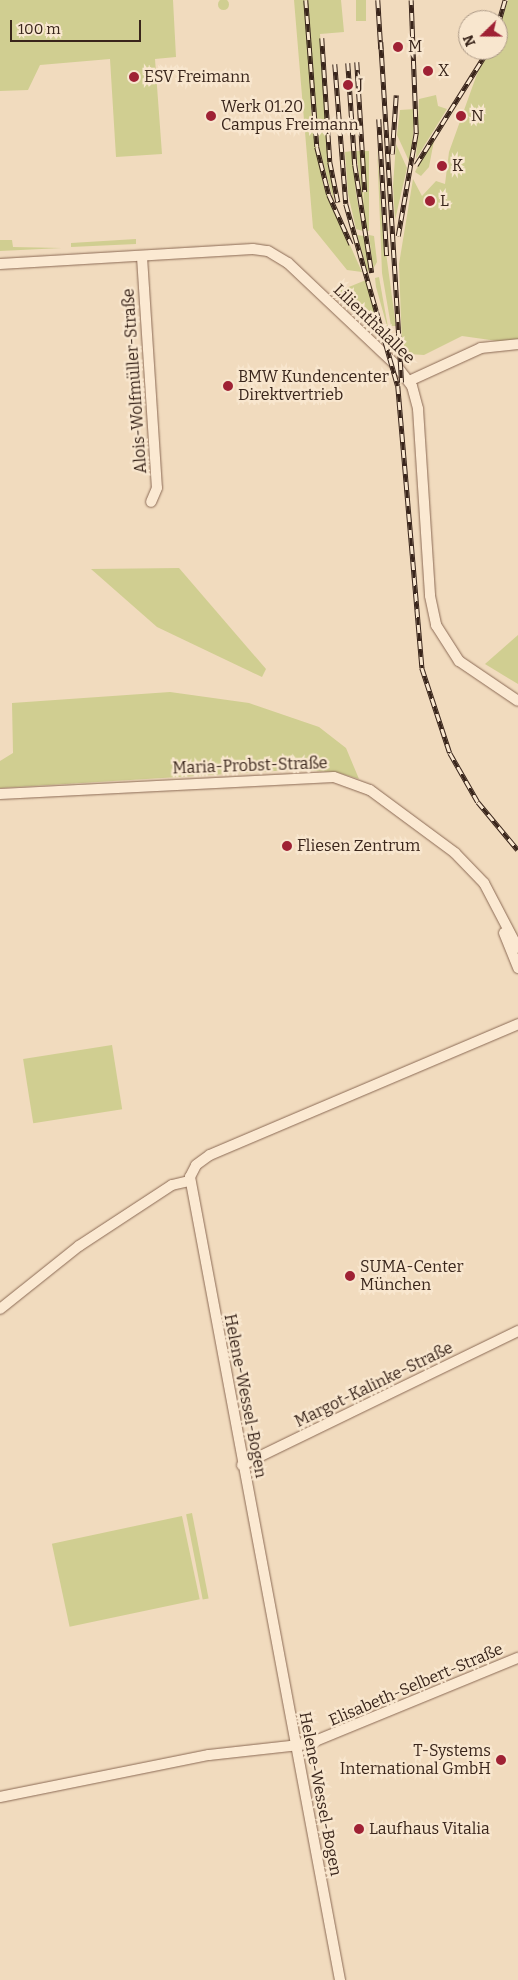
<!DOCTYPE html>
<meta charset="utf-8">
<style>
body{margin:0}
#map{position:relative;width:518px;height:1980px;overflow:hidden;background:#f1dbbe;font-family:Bitter,serif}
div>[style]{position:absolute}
.green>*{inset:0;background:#d0ce91;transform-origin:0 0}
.round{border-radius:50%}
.roads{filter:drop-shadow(0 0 1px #8b6a55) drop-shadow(0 0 1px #8b6a55)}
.minor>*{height:10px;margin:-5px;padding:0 5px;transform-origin:5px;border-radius:5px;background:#fbe9d2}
.rail>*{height:4.5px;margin-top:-2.25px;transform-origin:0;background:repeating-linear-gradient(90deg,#f8e6ce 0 8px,#39251b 0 16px);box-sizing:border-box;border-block:1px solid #39251b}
.dots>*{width:14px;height:14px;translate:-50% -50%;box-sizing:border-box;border:2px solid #f8e6ce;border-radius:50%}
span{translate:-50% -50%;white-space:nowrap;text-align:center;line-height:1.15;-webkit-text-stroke:4.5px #f8e6ce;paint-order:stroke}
.poi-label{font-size:16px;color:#39251b}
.left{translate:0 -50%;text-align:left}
.right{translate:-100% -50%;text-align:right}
.street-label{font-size:16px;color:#39251b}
.north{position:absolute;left:458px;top:10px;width:50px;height:50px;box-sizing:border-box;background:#f8e6ce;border:1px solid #ac9986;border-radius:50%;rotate:248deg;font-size:14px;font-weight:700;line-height:20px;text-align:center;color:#39251b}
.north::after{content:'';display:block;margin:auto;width:18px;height:22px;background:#9f2134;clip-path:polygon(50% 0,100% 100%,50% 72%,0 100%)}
.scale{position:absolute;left:10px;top:20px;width:131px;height:22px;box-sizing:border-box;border:2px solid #39251b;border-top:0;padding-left:6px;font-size:15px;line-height:18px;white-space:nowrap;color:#39251b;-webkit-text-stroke:4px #f8e6ce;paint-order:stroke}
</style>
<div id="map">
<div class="green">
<i class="round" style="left:217.5px;top:-1.5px;width:11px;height:11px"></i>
<i style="clip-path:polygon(0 0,173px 0,176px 57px,155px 59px,162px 154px,116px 157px,110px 59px,40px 65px,28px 90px,0 91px)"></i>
<i style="clip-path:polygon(294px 0,341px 0,344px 32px,320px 34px,334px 202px,320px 152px,316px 110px,311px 110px,324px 187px,362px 272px,347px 270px,313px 228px)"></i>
<i style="left:356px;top:0;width:10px;height:21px"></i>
<i style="clip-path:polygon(508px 0,518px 0,518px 344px,462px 336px,424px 355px,409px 354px,402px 347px,399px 264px,413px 179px,422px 196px,436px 181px,445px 184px,449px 152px,477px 74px,489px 50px,498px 50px,498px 31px)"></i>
<i style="clip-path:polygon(436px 95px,438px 106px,447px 109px,416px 159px,419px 99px)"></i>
<i style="clip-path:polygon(415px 109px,412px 150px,409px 161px,397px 135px,400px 110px)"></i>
<i style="clip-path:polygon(436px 130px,429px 167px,421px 176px,415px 172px)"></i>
<i style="clip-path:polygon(396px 144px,407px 168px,395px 220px,393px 186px)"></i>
<i style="clip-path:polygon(377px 146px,383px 231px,396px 326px,391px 326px,382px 273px)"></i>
<i style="clip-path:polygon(352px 151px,356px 193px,363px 231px,356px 229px,348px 194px,345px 152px)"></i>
<i style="clip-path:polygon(356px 151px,361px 151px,364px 207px,363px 207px)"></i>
<i style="left:364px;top:151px;width:5px;height:80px"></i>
<i style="clip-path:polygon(357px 235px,364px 236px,370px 270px,367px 271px)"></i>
<i style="clip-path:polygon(369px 235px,374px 236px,377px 262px,373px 269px)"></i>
<i style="clip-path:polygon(136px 239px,136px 244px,71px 247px,71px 243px)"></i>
<i style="clip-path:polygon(0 240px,12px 240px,13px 247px,62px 248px,0 251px)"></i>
<i style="clip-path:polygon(379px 277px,389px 333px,376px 287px,375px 278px)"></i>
<i style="clip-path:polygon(366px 280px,382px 328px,381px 331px,339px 291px)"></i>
<i style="clip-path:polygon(179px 568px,266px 669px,262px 677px,157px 627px,91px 569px)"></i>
<i style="clip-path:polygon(518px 635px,518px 684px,485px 664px)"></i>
<i style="clip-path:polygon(170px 692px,249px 703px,319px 727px,346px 748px,359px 779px,336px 772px,292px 770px,0 788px,0 761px,13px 753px,12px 703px)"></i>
<i style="left:112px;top:1045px;width:65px;height:90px;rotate:81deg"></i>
<i style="left:192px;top:1513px;width:87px;height:6px;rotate:79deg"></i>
<i style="left:182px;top:1516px;width:85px;height:133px;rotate:78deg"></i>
</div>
<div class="roads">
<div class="minor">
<i style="left:142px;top:257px;width:231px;rotate:86.3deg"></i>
<i style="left:157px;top:488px;width:15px;rotate:113deg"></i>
<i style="left:0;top:264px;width:253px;rotate:-3.4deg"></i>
<i style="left:253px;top:249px;width:15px;rotate:8deg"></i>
<i style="left:268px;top:251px;width:23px;rotate:31deg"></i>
<i style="left:288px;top:263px;width:149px;rotate:43.4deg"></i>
<i style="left:396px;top:365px;width:26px;rotate:53deg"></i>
<i style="left:412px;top:386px;width:24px;rotate:75deg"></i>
<i style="left:418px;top:409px;width:187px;rotate:86.3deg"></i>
<i style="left:430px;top:596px;width:30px;rotate:78deg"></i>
<i style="left:436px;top:625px;width:43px;rotate:57.4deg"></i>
<i style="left:459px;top:661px;width:71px;rotate:34.1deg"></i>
<i style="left:409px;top:381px;width:79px;rotate:-24.6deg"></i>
<i style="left:481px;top:348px;width:37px;rotate:-6deg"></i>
<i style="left:0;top:794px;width:334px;rotate:-2.9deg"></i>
<i style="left:334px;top:777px;width:38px;rotate:20deg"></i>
<i style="left:370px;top:790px;width:106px;rotate:36.5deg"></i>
<i style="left:455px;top:853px;width:42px;rotate:46deg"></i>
<i style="left:484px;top:883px;width:73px;rotate:62.4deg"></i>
<i style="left:504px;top:933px;width:38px;rotate:68deg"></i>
<i style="left:0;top:1309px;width:101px;rotate:-38.6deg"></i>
<i style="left:79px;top:1246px;width:111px;rotate:-33.3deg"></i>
<i style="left:172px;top:1185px;width:18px;rotate:-13deg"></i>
<i style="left:242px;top:1465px;width:307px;rotate:-25.9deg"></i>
<i style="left:0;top:1797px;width:213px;rotate:-11.4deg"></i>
<i style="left:209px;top:1755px;width:100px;rotate:-6.3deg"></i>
<i style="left:308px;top:1744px;width:227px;rotate:-22.3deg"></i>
<i style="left:340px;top:1980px;width:817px;rotate:-100.58deg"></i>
<i style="left:190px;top:1177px;width:13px;rotate:-63deg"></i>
<i style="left:196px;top:1165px;width:17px;rotate:-36deg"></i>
<i style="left:210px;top:1155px;width:335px;rotate:-23deg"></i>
</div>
</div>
<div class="rail">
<i style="left:306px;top:0;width:147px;rotate:85.7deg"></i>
<i style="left:317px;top:147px;width:49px;rotate:76deg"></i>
<i style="left:329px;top:195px;width:54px;rotate:65.8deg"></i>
<i style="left:378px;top:0;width:49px;rotate:86.5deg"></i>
<i style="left:498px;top:24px;width:25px;rotate:-74deg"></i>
<i style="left:322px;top:38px;width:124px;rotate:86.3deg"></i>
<i style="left:330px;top:162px;width:41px;rotate:78.7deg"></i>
<i style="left:381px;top:42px;width:341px;rotate:86.5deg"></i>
<i style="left:357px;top:62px;width:130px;rotate:86.5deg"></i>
<i style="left:348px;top:63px;width:102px;rotate:86.1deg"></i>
<i style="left:355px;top:165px;width:109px;rotate:81.1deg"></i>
<i style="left:335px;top:64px;width:140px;rotate:85.5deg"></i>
<i style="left:346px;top:204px;width:189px;rotate:74.1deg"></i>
<i style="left:398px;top:386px;width:283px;rotate:85.1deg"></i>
<i style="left:422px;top:668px;width:89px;rotate:71.8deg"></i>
<i style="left:450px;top:753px;width:56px;rotate:60.3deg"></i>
<i style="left:478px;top:802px;width:62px;rotate:50.2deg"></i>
<i style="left:379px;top:119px;width:137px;rotate:86.7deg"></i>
<i style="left:392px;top:154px;width:59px;rotate:-86.1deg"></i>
<i style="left:416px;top:165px;width:136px;rotate:-57.9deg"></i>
<i style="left:398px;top:236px;width:105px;rotate:-80.1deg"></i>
<i style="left:416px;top:133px;width:133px;rotate:-92.2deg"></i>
</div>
<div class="dots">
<i style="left:398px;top:47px;background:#9f2134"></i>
<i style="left:428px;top:71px;background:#9f2134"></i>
<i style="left:134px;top:77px;background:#9f2134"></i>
<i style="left:348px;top:85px;background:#9f2134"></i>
<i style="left:211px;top:116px;background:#9f2134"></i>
<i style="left:461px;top:116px;background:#9f2134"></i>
<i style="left:442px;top:166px;background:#9f2134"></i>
<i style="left:430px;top:201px;background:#9f2134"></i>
<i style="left:228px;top:386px;background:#9f2134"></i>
<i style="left:287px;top:846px;background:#9f2134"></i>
<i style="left:350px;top:1276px;background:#9f2134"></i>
<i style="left:501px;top:1760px;background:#9f2134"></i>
<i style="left:359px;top:1829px;background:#9f2134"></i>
</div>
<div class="poi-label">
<span class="left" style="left:408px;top:47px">M</span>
<span class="left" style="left:438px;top:71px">X</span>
<span class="left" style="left:144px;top:77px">ESV Freimann</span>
<span class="left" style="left:358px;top:85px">J</span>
<span class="left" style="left:221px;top:116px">Werk 01.20<br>Campus Freimann</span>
<span class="left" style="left:471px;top:116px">N</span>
<span class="left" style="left:452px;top:166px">K</span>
<span class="left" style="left:440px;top:201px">L</span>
<span class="left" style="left:238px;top:386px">BMW Kundencenter<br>Direktvertrieb</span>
<span class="left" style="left:297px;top:846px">Fliesen Zentrum</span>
<span class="left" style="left:360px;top:1276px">SUMA-Center<br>München</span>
<span class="right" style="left:491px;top:1760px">T-Systems<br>International GmbH</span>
<span class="left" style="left:369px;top:1829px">Laufhaus Vitalia</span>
</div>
<div class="street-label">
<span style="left:374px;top:324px;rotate:44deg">Lilienthalallee</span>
<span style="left:135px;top:381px;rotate:-94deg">Alois-Wolfmüller-Straße</span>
<span style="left:250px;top:766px;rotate:-2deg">Maria-Probst-Straße</span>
<span style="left:374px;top:1385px;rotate:-26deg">Margot-Kalinke-Straße</span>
<span style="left:245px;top:1396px;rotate:79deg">Helene-Wessel-Bogen</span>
<span style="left:416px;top:1685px;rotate:-23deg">Elisabeth-Selbert-Straße</span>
<span style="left:320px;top:1794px;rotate:79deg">Helene-Wessel-Bogen</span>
</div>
<div class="north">N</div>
<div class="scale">100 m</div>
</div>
